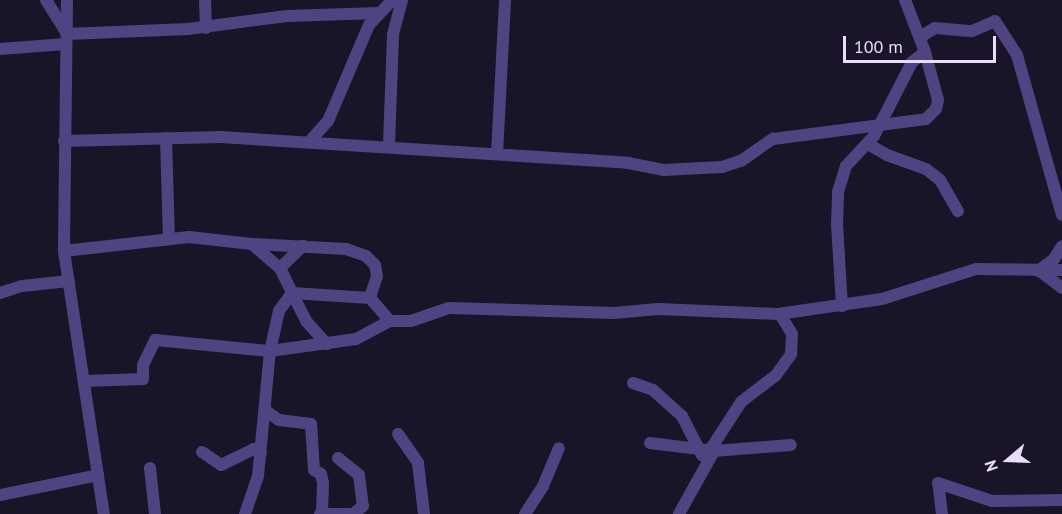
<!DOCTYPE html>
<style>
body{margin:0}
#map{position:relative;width:1062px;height:514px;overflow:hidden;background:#1a1428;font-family:"PT Sans",sans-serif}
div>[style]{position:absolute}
.minor>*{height:12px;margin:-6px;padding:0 6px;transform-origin:6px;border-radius:6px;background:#4f4481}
span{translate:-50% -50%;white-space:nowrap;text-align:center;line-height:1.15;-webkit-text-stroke:4.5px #1a1428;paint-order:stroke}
.north{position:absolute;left:978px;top:430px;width:60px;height:60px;-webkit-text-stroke:4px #1a1428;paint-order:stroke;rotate:251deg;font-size:16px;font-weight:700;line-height:24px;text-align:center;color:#e6defb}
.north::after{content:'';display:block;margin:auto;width:21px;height:27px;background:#e6defb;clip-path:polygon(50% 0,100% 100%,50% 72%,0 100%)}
.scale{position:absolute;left:843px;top:36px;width:153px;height:27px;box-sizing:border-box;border:3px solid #e6defb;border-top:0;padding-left:8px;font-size:18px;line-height:21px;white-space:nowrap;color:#e6defb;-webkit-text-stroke:4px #1a1428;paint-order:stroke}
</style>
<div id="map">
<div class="minor">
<i style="left:46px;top:0;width:40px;rotate:58deg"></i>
<i style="left:67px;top:34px;width:121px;rotate:-2.4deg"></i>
<i style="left:188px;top:29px;width:100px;rotate:-7.5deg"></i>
<i style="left:287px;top:16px;width:91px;rotate:-1.9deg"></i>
<i style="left:67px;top:0;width:251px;rotate:90.7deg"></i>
<i style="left:64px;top:251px;width:266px;rotate:81.4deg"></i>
<i style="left:205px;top:0;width:28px;rotate:88deg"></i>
<i style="left:920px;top:37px;width:17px;rotate:-31deg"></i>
<i style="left:935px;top:28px;width:37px;rotate:5deg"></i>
<i style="left:972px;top:31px;width:25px;rotate:-23deg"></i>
<i style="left:995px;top:21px;width:40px;rotate:57.1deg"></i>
<i style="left:1017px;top:55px;width:166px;rotate:74.3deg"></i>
<i style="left:0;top:49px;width:66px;rotate:-4.3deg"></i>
<i style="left:166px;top:138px;width:101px;rotate:88.3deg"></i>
<i style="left:64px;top:141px;width:156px;rotate:-1.5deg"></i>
<i style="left:220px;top:137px;width:409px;rotate:3.6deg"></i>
<i style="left:628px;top:163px;width:36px;rotate:11deg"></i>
<i style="left:663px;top:170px;width:59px;rotate:-2.9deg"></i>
<i style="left:722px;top:167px;width:20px;rotate:-18deg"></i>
<i style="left:741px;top:161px;width:39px;rotate:-35deg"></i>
<i style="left:773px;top:139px;width:154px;rotate:-7.4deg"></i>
<i style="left:926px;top:119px;width:14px;rotate:-45deg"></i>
<i style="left:936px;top:109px;width:9px;rotate:-77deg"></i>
<i style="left:938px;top:100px;width:50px;rotate:-105.2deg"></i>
<i style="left:309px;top:142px;width:28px;rotate:-48deg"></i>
<i style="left:328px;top:121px;width:104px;rotate:-66.9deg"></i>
<i style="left:369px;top:25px;width:34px;rotate:-47deg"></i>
<i style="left:868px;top:144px;width:22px;rotate:30deg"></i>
<i style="left:887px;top:155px;width:41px;rotate:19.7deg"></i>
<i style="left:926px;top:169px;width:18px;rotate:38deg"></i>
<i style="left:940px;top:180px;width:36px;rotate:60deg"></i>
<i style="left:389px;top:145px;width:111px;rotate:-87.9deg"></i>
<i style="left:393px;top:34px;width:35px;rotate:-75deg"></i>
<i style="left:497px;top:154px;width:154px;rotate:-87deg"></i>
<i style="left:253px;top:244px;width:93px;rotate:3.1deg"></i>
<i style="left:346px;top:249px;width:21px;rotate:19deg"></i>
<i style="left:366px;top:256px;width:13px;rotate:45deg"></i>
<i style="left:375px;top:265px;width:11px;rotate:80deg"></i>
<i style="left:377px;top:276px;width:23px;rotate:108deg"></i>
<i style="left:64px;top:251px;width:126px;rotate:-6.4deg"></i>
<i style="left:189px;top:237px;width:63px;rotate:6.3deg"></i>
<i style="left:252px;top:244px;width:37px;rotate:41deg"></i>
<i style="left:280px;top:268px;width:28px;rotate:64deg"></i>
<i style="left:292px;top:293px;width:78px;rotate:3.7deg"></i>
<i style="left:370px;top:298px;width:30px;rotate:49deg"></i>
<i style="left:390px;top:321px;width:21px"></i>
<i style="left:411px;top:321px;width:40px;rotate:-18.9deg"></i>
<i style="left:449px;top:308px;width:165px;rotate:1.7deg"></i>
<i style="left:614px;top:313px;width:44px;rotate:-5.2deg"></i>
<i style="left:658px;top:309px;width:120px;rotate:2.4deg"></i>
<i style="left:778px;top:314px;width:105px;rotate:-8.2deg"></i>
<i style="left:882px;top:299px;width:99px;rotate:-17.7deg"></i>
<i style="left:976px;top:269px;width:86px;rotate:0.7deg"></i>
<i style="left:280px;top:268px;width:32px;rotate:-44deg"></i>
<i style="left:1038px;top:271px;width:20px;rotate:-37deg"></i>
<i style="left:1054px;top:259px;width:15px;rotate:-58deg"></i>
<i style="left:1041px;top:272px;width:26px;rotate:37deg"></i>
<i style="left:0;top:293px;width:23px;rotate:-18deg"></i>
<i style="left:22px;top:286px;width:47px;rotate:-6.1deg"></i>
<i style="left:292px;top:293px;width:22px;rotate:126deg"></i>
<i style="left:279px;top:311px;width:41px;rotate:102.7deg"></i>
<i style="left:270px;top:351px;width:87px;rotate:-7.9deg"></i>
<i style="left:356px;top:339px;width:38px;rotate:-28deg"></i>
<i style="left:292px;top:293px;width:31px;rotate:63deg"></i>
<i style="left:306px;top:321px;width:31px;rotate:48deg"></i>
<i style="left:842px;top:306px;width:82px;rotate:-93.5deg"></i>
<i style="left:837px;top:224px;width:32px;rotate:-88deg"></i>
<i style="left:838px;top:192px;width:27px;rotate:-73deg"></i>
<i style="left:846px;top:166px;width:41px;rotate:-47deg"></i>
<i style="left:874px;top:136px;width:83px;rotate:-62.8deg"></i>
<i style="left:912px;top:62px;width:16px;rotate:-38deg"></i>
<i style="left:925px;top:52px;width:56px;rotate:-111deg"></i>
<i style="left:84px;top:381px;width:59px;rotate:-1.9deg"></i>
<i style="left:143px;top:379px;width:14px;rotate:-90deg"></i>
<i style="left:143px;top:365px;width:28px;rotate:-64deg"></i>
<i style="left:155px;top:340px;width:116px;rotate:5.5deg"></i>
<i style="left:270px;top:351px;width:126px;rotate:95.5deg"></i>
<i style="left:258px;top:476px;width:40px;rotate:108.9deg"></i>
<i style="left:633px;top:383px;width:21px;rotate:19deg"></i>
<i style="left:653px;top:390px;width:39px;rotate:42deg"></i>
<i style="left:682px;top:416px;width:44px;rotate:62.9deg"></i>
<i style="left:265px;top:410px;width:17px;rotate:36deg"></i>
<i style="left:279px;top:420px;width:32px;rotate:7deg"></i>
<i style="left:311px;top:424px;width:46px;rotate:86.3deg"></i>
<i style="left:314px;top:470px;width:8px;rotate:30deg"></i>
<i style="left:321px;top:474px;width:9px;rotate:77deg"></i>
<i style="left:323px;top:483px;width:29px;rotate:92deg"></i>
<i style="left:398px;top:434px;width:35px;rotate:55deg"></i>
<i style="left:418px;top:463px;width:51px;rotate:83.3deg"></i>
<i style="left:650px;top:443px;width:64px;rotate:7.1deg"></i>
<i style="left:714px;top:451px;width:72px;rotate:119.1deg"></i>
<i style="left:710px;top:450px;width:57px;rotate:-57.1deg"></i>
<i style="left:741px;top:402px;width:44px;rotate:-37.6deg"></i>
<i style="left:776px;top:375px;width:26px;rotate:-54deg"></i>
<i style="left:791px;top:354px;width:20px;rotate:-87deg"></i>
<i style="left:792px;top:334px;width:23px;rotate:-121deg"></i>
<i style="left:714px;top:451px;width:77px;rotate:-4.5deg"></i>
<i style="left:202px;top:452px;width:23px;rotate:34deg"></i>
<i style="left:221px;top:465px;width:37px;rotate:-26deg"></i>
<i style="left:254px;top:449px;width:8px;rotate:30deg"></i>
<i style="left:338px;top:458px;width:27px;rotate:39deg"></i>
<i style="left:359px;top:475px;width:31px;rotate:83deg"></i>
<i style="left:363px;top:506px;width:13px;rotate:141deg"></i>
<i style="left:150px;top:468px;width:46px;rotate:83.8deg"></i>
<i style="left:0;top:495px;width:100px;rotate:-11.5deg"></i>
<i style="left:320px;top:514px;width:33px"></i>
<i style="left:525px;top:514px;width:33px;rotate:-57deg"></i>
<i style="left:543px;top:486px;width:41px;rotate:-67.2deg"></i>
<i style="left:942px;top:514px;width:31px;rotate:-97deg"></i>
<i style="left:938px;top:483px;width:57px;rotate:18.4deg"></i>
<i style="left:992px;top:501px;width:70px;rotate:-0.8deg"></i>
</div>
<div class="north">N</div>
<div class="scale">100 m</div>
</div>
